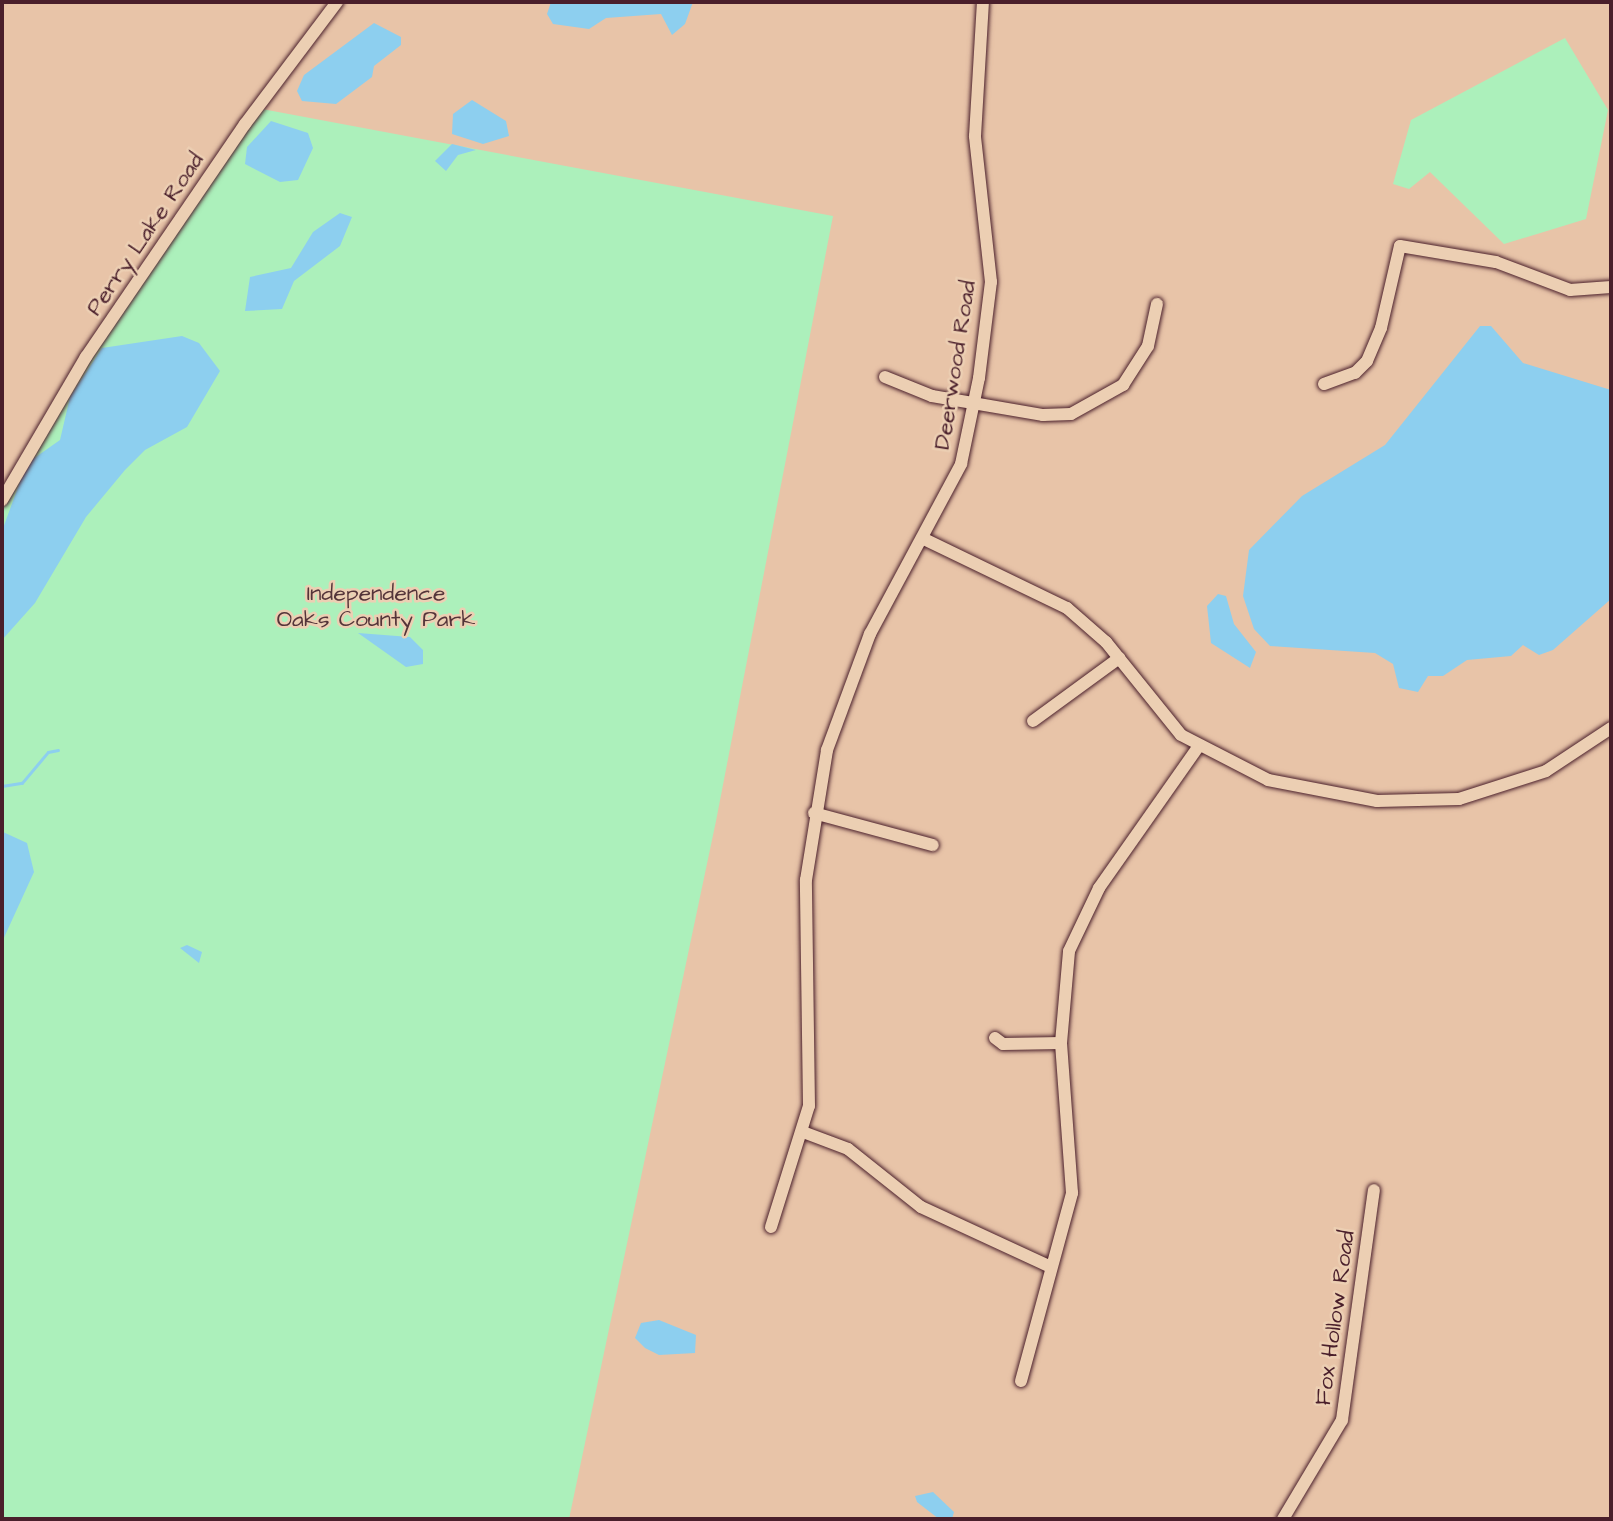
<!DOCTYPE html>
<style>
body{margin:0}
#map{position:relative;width:1613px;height:1521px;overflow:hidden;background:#e8c4a8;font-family:"Architects Daughter",sans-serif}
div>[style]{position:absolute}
.green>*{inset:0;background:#acf0bb}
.water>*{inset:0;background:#8dcfef}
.stream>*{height:2.5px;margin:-1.25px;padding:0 1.25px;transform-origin:1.25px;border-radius:1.25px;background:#8dcfef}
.roads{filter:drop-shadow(0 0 2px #4a1f2b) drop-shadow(0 0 2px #4a1f2b)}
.minor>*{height:12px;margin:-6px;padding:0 6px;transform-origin:6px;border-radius:6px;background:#eccfb3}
span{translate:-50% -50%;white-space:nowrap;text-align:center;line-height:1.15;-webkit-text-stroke:5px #eccfb3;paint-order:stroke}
.street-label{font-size:23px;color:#4a1f2b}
.park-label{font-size:23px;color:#543439}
.frame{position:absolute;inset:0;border:4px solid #4a1f2b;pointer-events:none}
</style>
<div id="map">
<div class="green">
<i style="clip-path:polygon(1565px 38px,1608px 110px,1586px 219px,1504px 244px,1430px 172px,1409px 189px,1393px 184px,1411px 120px)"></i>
<i style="clip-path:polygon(251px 107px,833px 216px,716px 821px,569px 1519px,2px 1519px,2px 511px,40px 435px)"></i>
</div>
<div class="water">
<i style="clip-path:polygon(551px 2px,693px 2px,685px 24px,672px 35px,661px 14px,606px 18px,589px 29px,553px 24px,547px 14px)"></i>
<i style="clip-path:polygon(374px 23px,401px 37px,401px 45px,374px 66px,372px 77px,336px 104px,302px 101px,297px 91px,304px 75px)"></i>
<i style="clip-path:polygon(472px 100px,506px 121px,509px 136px,483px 144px,452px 134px,453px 114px)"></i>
<i style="clip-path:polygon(271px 121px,308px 133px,313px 148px,298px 180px,280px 182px,245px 164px,247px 147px)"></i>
<i style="clip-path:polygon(452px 144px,476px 150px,458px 155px,446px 171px,435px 161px)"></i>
<i style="clip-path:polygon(340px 213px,352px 217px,340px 246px,294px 281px,282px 309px,245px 311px,250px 277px,291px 268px,313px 232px)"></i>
<i style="clip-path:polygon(1480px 326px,1491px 326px,1523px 363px,1611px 390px,1611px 599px,1553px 650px,1539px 655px,1523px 645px,1511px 656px,1467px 660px,1443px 676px,1428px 676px,1418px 692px,1399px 688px,1393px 664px,1375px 653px,1270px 646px,1254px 629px,1243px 596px,1249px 550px,1302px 496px,1385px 445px)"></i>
<i style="clip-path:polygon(182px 336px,199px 343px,220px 371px,187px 427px,145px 450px,125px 470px,86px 517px,35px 603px,2px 640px,2px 531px,21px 479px,33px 459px,60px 440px,70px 397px,102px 348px)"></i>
<i style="clip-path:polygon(1218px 594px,1226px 596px,1234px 624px,1256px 652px,1250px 668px,1211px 643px,1207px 606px)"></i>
<i style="clip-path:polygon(358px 633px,410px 637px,423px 650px,423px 664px,406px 667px)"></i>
<i style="clip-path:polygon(3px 832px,27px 843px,34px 872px,2px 942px)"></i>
<i style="clip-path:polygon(187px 945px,202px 952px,199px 963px,180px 948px)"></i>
<i style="clip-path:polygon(659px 1320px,696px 1335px,695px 1353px,659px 1355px,645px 1348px,635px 1338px,641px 1323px)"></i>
<i style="clip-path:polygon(933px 1492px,954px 1512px,952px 1519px,939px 1519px,917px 1502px,915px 1496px)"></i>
</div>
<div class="stream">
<i style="left:2px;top:786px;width:20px;rotate:-9deg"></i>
<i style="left:22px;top:783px;width:40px;rotate:-50deg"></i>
<i style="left:48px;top:752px;width:10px;rotate:-11deg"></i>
</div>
<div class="roads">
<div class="minor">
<i style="left:885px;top:377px;width:51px;rotate:22deg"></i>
<i style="left:932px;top:396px;width:113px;rotate:9.7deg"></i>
<i style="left:1043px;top:415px;width:28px;rotate:-2deg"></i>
<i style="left:1071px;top:414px;width:60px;rotate:-29.1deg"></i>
<i style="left:1123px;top:385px;width:46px;rotate:-57.3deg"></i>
<i style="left:1148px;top:346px;width:43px;rotate:-77.9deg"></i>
<i style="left:1324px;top:384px;width:33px;rotate:-20deg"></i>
<i style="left:1355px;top:373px;width:17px;rotate:-45deg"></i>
<i style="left:1367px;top:361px;width:36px;rotate:-67deg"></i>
<i style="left:1381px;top:328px;width:84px;rotate:-77deg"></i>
<i style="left:1400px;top:246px;width:97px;rotate:9.5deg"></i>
<i style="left:1496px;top:262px;width:79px;rotate:20.7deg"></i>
<i style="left:1570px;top:290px;width:41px;rotate:-4.2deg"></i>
<i style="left:2px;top:500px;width:166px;rotate:-59.6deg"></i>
<i style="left:86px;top:357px;width:282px;rotate:-55.7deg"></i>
<i style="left:245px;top:124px;width:153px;rotate:-53deg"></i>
<i style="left:924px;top:539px;width:159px;rotate:25.8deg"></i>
<i style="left:1067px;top:608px;width:52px;rotate:41.1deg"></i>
<i style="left:1106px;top:642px;width:119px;rotate:51.1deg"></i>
<i style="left:1181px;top:735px;width:98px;rotate:27.3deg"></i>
<i style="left:1268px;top:780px;width:111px;rotate:10.9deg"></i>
<i style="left:1377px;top:801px;width:82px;rotate:-1.4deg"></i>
<i style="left:1459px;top:799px;width:91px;rotate:-17.8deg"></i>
<i style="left:1546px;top:771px;width:78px;rotate:-33.5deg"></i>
<i style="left:1033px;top:721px;width:107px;rotate:-36.2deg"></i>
<i style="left:814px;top:813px;width:123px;rotate:15.1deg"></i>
<i style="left:995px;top:1038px;width:10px;rotate:37deg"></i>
<i style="left:1003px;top:1044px;width:58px;rotate:-1deg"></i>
<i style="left:803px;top:1132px;width:48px;rotate:20.7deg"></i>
<i style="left:848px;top:1149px;width:93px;rotate:38.5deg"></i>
<i style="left:921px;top:1207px;width:143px;rotate:24.8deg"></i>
<i style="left:771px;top:1227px;width:127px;rotate:-72.6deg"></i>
<i style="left:809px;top:1106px;width:226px;rotate:-90.8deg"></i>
<i style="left:806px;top:880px;width:132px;rotate:-80.8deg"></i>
<i style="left:827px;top:750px;width:124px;rotate:-69.7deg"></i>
<i style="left:870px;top:634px;width:193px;rotate:-61.8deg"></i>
<i style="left:961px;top:464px;width:88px;rotate:-78.2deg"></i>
<i style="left:979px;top:378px;width:97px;rotate:-82.9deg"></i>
<i style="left:991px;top:282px;width:147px;rotate:-96.3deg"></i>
<i style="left:975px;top:136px;width:134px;rotate:-86.6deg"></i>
<i style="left:1021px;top:1381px;width:195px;rotate:-74.8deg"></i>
<i style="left:1072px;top:1193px;width:150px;rotate:-94.2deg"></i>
<i style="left:1061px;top:1043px;width:92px;rotate:-85deg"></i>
<i style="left:1069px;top:951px;width:70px;rotate:-64.5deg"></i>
<i style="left:1099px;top:888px;width:172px;rotate:-54.9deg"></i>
<i style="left:1283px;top:1519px;width:115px;rotate:-59.2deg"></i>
<i style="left:1342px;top:1420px;width:232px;rotate:-82.1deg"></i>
</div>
</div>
<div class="street-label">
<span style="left:145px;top:234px;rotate:-56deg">Perry Lake Road</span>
<span style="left:955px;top:365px;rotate:-81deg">Deerwood Road</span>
<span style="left:1335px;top:1318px;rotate:-82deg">Fox Hollow Road</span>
</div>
<div class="park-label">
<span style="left:376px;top:606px">Independence<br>Oaks County Park</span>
</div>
<div class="frame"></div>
</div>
